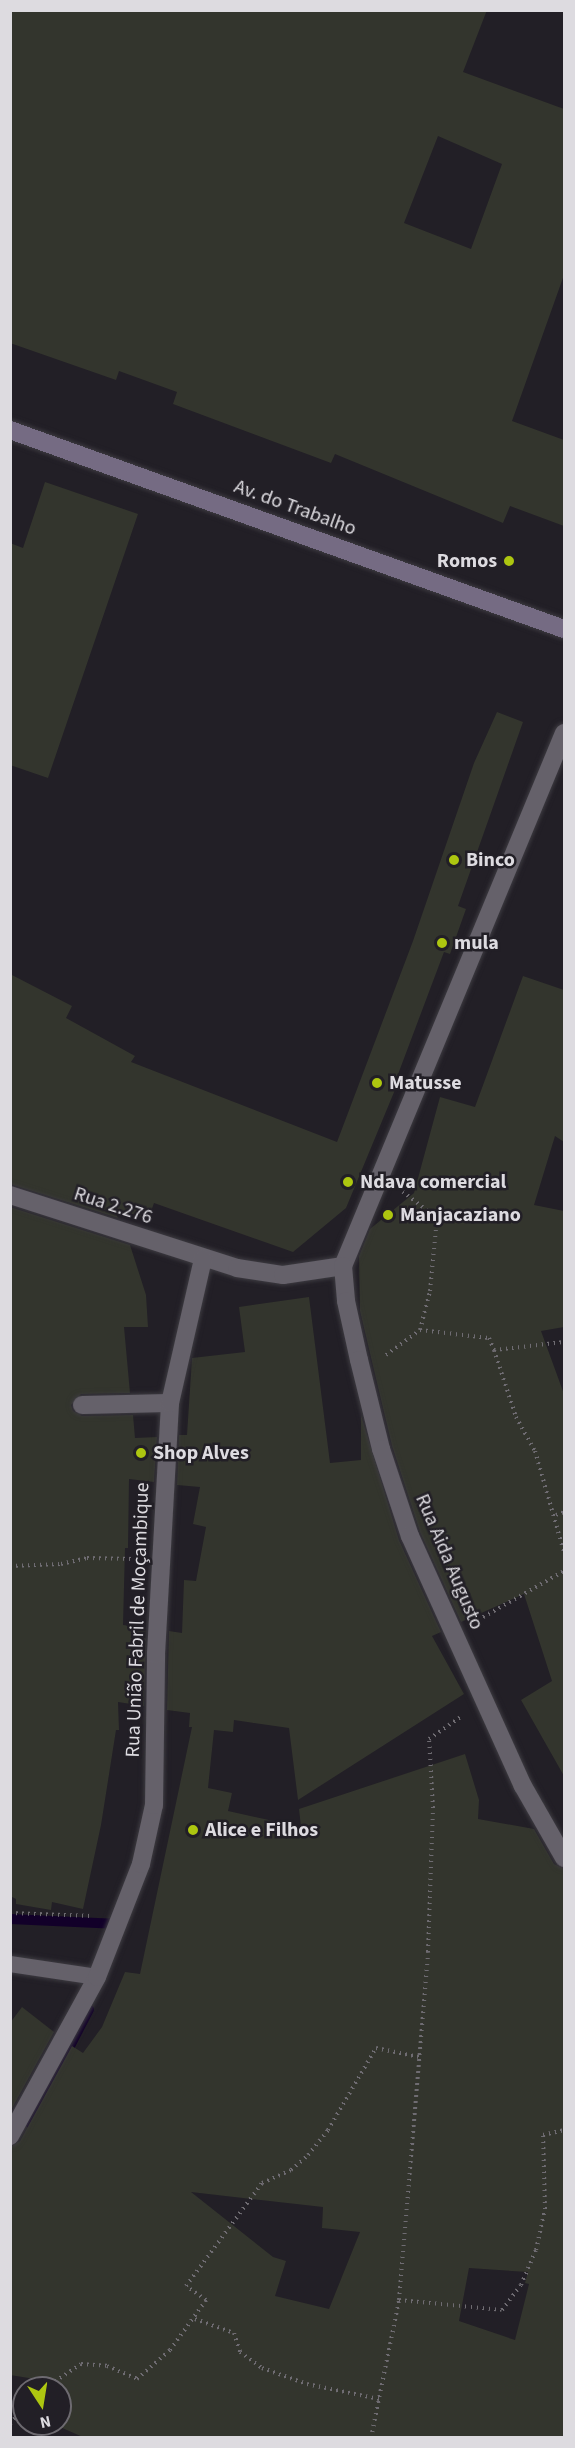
<!DOCTYPE html>
<meta charset="utf-8">
<style>
body{margin:0}
#map{position:relative;width:575px;height:2448px;overflow:hidden;background:#221f26;font-family:"Source Sans 3",sans-serif}
div>[style]{position:absolute}
.stream>*{height:10px;margin:-5px;padding:0 5px;transform-origin:5px;border-radius:5px;background:#120029}
.building>*{inset:0;background:#33352d}
.path>*{height:4px;margin-top:-2px;transform-origin:0;background:repeating-linear-gradient(90deg,#6f6c72 0 1.5px,transparent 0 6px)}
.roads{filter:drop-shadow(0 0 2px #3d3b41) drop-shadow(0 0 2px #3d3b41)}
.lane>*{height:16px;margin:-8px;padding:0 8px;transform-origin:8px;border-radius:8px;background:#65616a}
.street>*{height:18px;margin:-9px;padding:0 9px;transform-origin:9px;border-radius:9px;background:#65616a}
.secondary>*{height:18px;margin:-9px;padding:0 9px;transform-origin:9px;border-radius:9px;background:#756b83}
.dots>*{width:16px;height:16px;translate:-50% -50%;box-sizing:border-box;border:3px solid #221f26;border-radius:50%}
span{translate:-50% -50%;white-space:nowrap;text-align:center;line-height:1.15;-webkit-text-stroke:5px #221f26;paint-order:stroke}
.street-label{font-size:20px;color:#dddbe0}
.poi-label{font-size:20px;color:#dddbe0;font-weight:700}
.right{translate:-100% -50%;text-align:right}
.left{translate:0 -50%;text-align:left}
.frame{position:absolute;inset:0;border:12px solid #dddbe0;pointer-events:none}
.north{position:absolute;left:12px;top:2376px;width:60px;height:60px;box-sizing:border-box;background:#221f26;border:2px solid #6d6a70;border-radius:50%;rotate:168deg;font-size:16px;font-weight:700;line-height:24px;text-align:center;color:#dddbe0}
.north::after{content:'';display:block;margin:auto;width:21px;height:27px;background:#adc610;clip-path:polygon(50% 0,100% 100%,50% 72%,0 100%)}
</style>
<div id="map">
<div class="stream">
<i style="left:10px;top:1919px;width:109px;rotate:2.6deg"></i>
<i style="left:119px;top:1924px;width:3px;rotate:108deg"></i>
<i style="left:30px;top:2123px;width:128px;rotate:-62.6deg"></i>
</div>
<div class="building">
<i style="clip-path:polygon(evenodd,10px 10px,487px 10px,463px 72px,564px 109px,564px 275px,512px 421px,564px 440px,564px 526px,510px 506px,503px 523px,335px 454px,331px 463px,173px 404px,177px 392px,119px 371px,116px 380px,10px 343px,10px 10px,438px 136px,502px 164px,471px 249px,404px 223px,438px 136px)"></i>
<i style="clip-path:polygon(45px 482px,138px 514px,48px 778px,10px 765px,10px 543px,23px 548px)"></i>
<i style="clip-path:polygon(497px 712px,523px 722px,458px 906px,466px 909px,450px 954px,444px 952px,394px 1085px,397px 1085px,346px 1208px,293px 1252px,154px 1203px,148px 1220px,113px 1207px,118px 1218px,10px 1184px,10px 974px,72px 1006px,66px 1018px,135px 1056px,131px 1062px,337px 1142px,413px 941px,474px 763px)"></i>
<i style="clip-path:polygon(523px 976px,564px 990px,564px 1142px,555px 1136px,534px 1205px,564px 1211px,564px 1327px,541px 1331px,564px 1394px,564px 1776px,521px 1700px,552px 1681px,524px 1594px,461px 1622px,420px 1532px,392px 1446px,360px 1311px,359px 1256px,370px 1229px,414px 1193px,440px 1097px,475px 1107px)"></i>
<i style="clip-path:polygon(10px 1207px,130px 1245px,146px 1295px,148px 1327px,124px 1327px,130px 1393px,81px 1394px,71px 1405px,73px 1411px,82px 1416px,133px 1415px,135px 1438px,157px 1437px,154px 1482px,129px 1479px,128px 1548px,125px 1548px,123px 1625px,146px 1628px,144px 1706px,118px 1702px,119px 1730px,116px 1730px,101px 1825px,83px 1909px,52px 1902px,51px 1910px,16px 1904px,16px 1899px,10px 1896px)"></i>
<i style="clip-path:polygon(evenodd,309px 1297px,330px 1463px,361px 1460px,361px 1415px,399px 1540px,441px 1632px,432px 1636px,464px 1694px,298px 1800px,289px 1728px,234px 1720px,233px 1732px,214px 1730px,208px 1788px,232px 1793px,228px 1811px,301px 1827px,299px 1809px,465px 1754px,479px 1800px,478px 1819px,534px 1829px,554px 1864px,564px 1869px,564px 2438px,85px 2438px,60px 2427px,69px 2405px,60px 2402px,60px 2383px,10px 2375px,10px 2147px,20px 2141px,72px 2046px,83px 2053px,102px 2027px,125px 1972px,140px 1974px,192px 1727px,189px 1727px,190px 1713px,167px 1710px,169px 1631px,182px 1633px,184px 1580px,196px 1581px,206px 1527px,193px 1524px,200px 1487px,177px 1485px,179px 1435px,187px 1435px,192px 1358px,245px 1352px,239px 1307px,309px 1297px,191px 2192px,323px 2207px,322px 2228px,360px 2232px,329px 2309px,275px 2296px,286px 2261px,273px 2257px,191px 2192px,309px 1297px,469px 2268px,528px 2272px,525px 2283px,529px 2284px,515px 2340px,459px 2321px,469px 2268px)"></i>
<i style="clip-path:polygon(22px 2007px,54px 2032px,10px 2112px,10px 2023px)"></i>
</div>
<div class="path">
<i style="left:420px;top:1330px;width:69px;rotate:6.6deg"></i>
<i style="left:489px;top:1338px;width:13px;rotate:67deg"></i>
<i style="left:494px;top:1350px;width:70px;rotate:-6.5deg"></i>
<i style="left:494px;top:1350px;width:71px;rotate:71.8deg"></i>
<i style="left:516px;top:1417px;width:39px;rotate:61deg"></i>
<i style="left:535px;top:1451px;width:105px;rotate:74deg"></i>
<i style="left:386px;top:1355px;width:42px;rotate:-36.3deg"></i>
<i style="left:420px;top:1330px;width:40px;rotate:-75.6deg"></i>
<i style="left:430px;top:1291px;width:73px;rotate:-84.5deg"></i>
<i style="left:437px;top:1218px;width:43px;rotate:-142.6deg"></i>
<i style="left:556px;top:1515px;width:9px;rotate:-21deg"></i>
<i style="left:10px;top:1566px;width:51px;rotate:-2.2deg"></i>
<i style="left:61px;top:1564px;width:27px;rotate:-13deg"></i>
<i style="left:87px;top:1558px;width:47px;rotate:1.2deg"></i>
<i style="left:478px;top:1620px;width:99px;rotate:-29.7deg"></i>
<i style="left:10px;top:1913px;width:81px;rotate:2.1deg"></i>
<i style="left:399px;top:2300px;width:349px;rotate:-85.2deg"></i>
<i style="left:428px;top:1952px;width:144px;rotate:-88deg"></i>
<i style="left:433px;top:1808px;width:69px;rotate:-93.3deg"></i>
<i style="left:429px;top:1739px;width:40px;rotate:-34.9deg"></i>
<i style="left:195px;top:2319px;width:41px;rotate:19.7deg"></i>
<i style="left:234px;top:2333px;width:20px;rotate:72deg"></i>
<i style="left:240px;top:2352px;width:27px;rotate:36deg"></i>
<i style="left:262px;top:2368px;width:48px;rotate:19.6deg"></i>
<i style="left:307px;top:2384px;width:74px;rotate:11.8deg"></i>
<i style="left:45px;top:2388px;width:43px;rotate:-33.7deg"></i>
<i style="left:81px;top:2364px;width:26px;rotate:4deg"></i>
<i style="left:107px;top:2366px;width:33px;rotate:23deg"></i>
<i style="left:137px;top:2379px;width:44px;rotate:-41.3deg"></i>
<i style="left:170px;top:2350px;width:62px;rotate:-54.2deg"></i>
<i style="left:206px;top:2300px;width:24px;rotate:-145deg"></i>
<i style="left:186px;top:2286px;width:128px;rotate:-53.6deg"></i>
<i style="left:262px;top:2183px;width:32px;rotate:-24deg"></i>
<i style="left:291px;top:2170px;width:23px;rotate:-41deg"></i>
<i style="left:308px;top:2155px;width:32px;rotate:-51deg"></i>
<i style="left:328px;top:2130px;width:95px;rotate:-59.7deg"></i>
<i style="left:376px;top:2048px;width:44px;rotate:11.8deg"></i>
<i style="left:10px;top:2424px;width:22px;rotate:-51deg"></i>
<i style="left:371px;top:2438px;width:141px;rotate:-78.5deg"></i>
<i style="left:399px;top:2300px;width:103px;rotate:5.5deg"></i>
<i style="left:502px;top:2310px;width:31px;rotate:-53deg"></i>
<i style="left:521px;top:2285px;width:38px;rotate:-67deg"></i>
<i style="left:536px;top:2250px;width:42px;rotate:-77.6deg"></i>
<i style="left:545px;top:2209px;width:74px;rotate:-91.5deg"></i>
<i style="left:543px;top:2135px;width:22px;rotate:-13deg"></i>
</div>
<div class="roads">
<div class="lane">
<i style="left:10px;top:1964px;width:88px;rotate:8.5deg"></i>
</div>
<div class="street">
<i style="left:10px;top:1195px;width:238px;rotate:17.8deg"></i>
<i style="left:237px;top:1268px;width:47px;rotate:8.7deg"></i>
<i style="left:283px;top:1275px;width:61px;rotate:-8.5deg"></i>
<i style="left:343px;top:1266px;width:577px;rotate:-67.48deg"></i>
<i style="left:343px;top:1266px;width:35px;rotate:85deg"></i>
<i style="left:346px;top:1301px;width:60px;rotate:77.6deg"></i>
<i style="left:359px;top:1360px;width:92px;rotate:76.1deg"></i>
<i style="left:381px;top:1449px;width:92px;rotate:71.6deg"></i>
<i style="left:410px;top:1536px;width:274px;rotate:65.7deg"></i>
<i style="left:523px;top:1786px;width:83px;rotate:60.3deg"></i>
<i style="left:82px;top:1405px;width:88px;rotate:-1.3deg"></i>
<i style="left:10px;top:2136px;width:181px;rotate:-61.3deg"></i>
<i style="left:97px;top:1977px;width:121px;rotate:-68.7deg"></i>
<i style="left:141px;top:1864px;width:60px;rotate:-77.6deg"></i>
<i style="left:154px;top:1805px;width:151px;rotate:-89.2deg"></i>
<i style="left:156px;top:1654px;width:251px;rotate:-86.8deg"></i>
<i style="left:170px;top:1403px;width:148px;rotate:-77.1deg"></i>
</div>
<div class="secondary">
<i style="left:10px;top:430px;width:589px;rotate:19.76deg"></i>
</div>
</div>
<div class="dots">
<i style="left:509px;top:561px;background:#adc610"></i>
<i style="left:454px;top:860px;background:#adc610"></i>
<i style="left:442px;top:943px;background:#adc610"></i>
<i style="left:377px;top:1083px;background:#adc610"></i>
<i style="left:348px;top:1182px;background:#adc610"></i>
<i style="left:388px;top:1215px;background:#adc610"></i>
<i style="left:141px;top:1453px;background:#adc610"></i>
<i style="left:193px;top:1830px;background:#adc610"></i>
</div>
<div class="street-label">
<span style="left:295px;top:508px;rotate:20deg">Av. do Trabalho</span>
<span style="left:113px;top:1206px;rotate:18deg">Rua 2.276</span>
<span style="left:449px;top:1562px;rotate:67deg">Rua Aida Augusto</span>
<span style="left:138px;top:1620px;rotate:-88deg">Rua União Fabril de Moçambique</span>
</div>
<div class="poi-label">
<span class="right" style="left:497px;top:561px">Romos</span>
<span class="left" style="left:466px;top:860px">Binco</span>
<span class="left" style="left:454px;top:943px">mula</span>
<span class="left" style="left:389px;top:1083px">Matusse</span>
<span class="left" style="left:360px;top:1182px">Ndava comercial</span>
<span class="left" style="left:400px;top:1215px">Manjacaziano</span>
<span class="left" style="left:153px;top:1453px">Shop Alves</span>
<span class="left" style="left:205px;top:1830px">Alice e Filhos</span>
</div>
<div class="frame"></div>
<div class="north">N</div>
</div>
